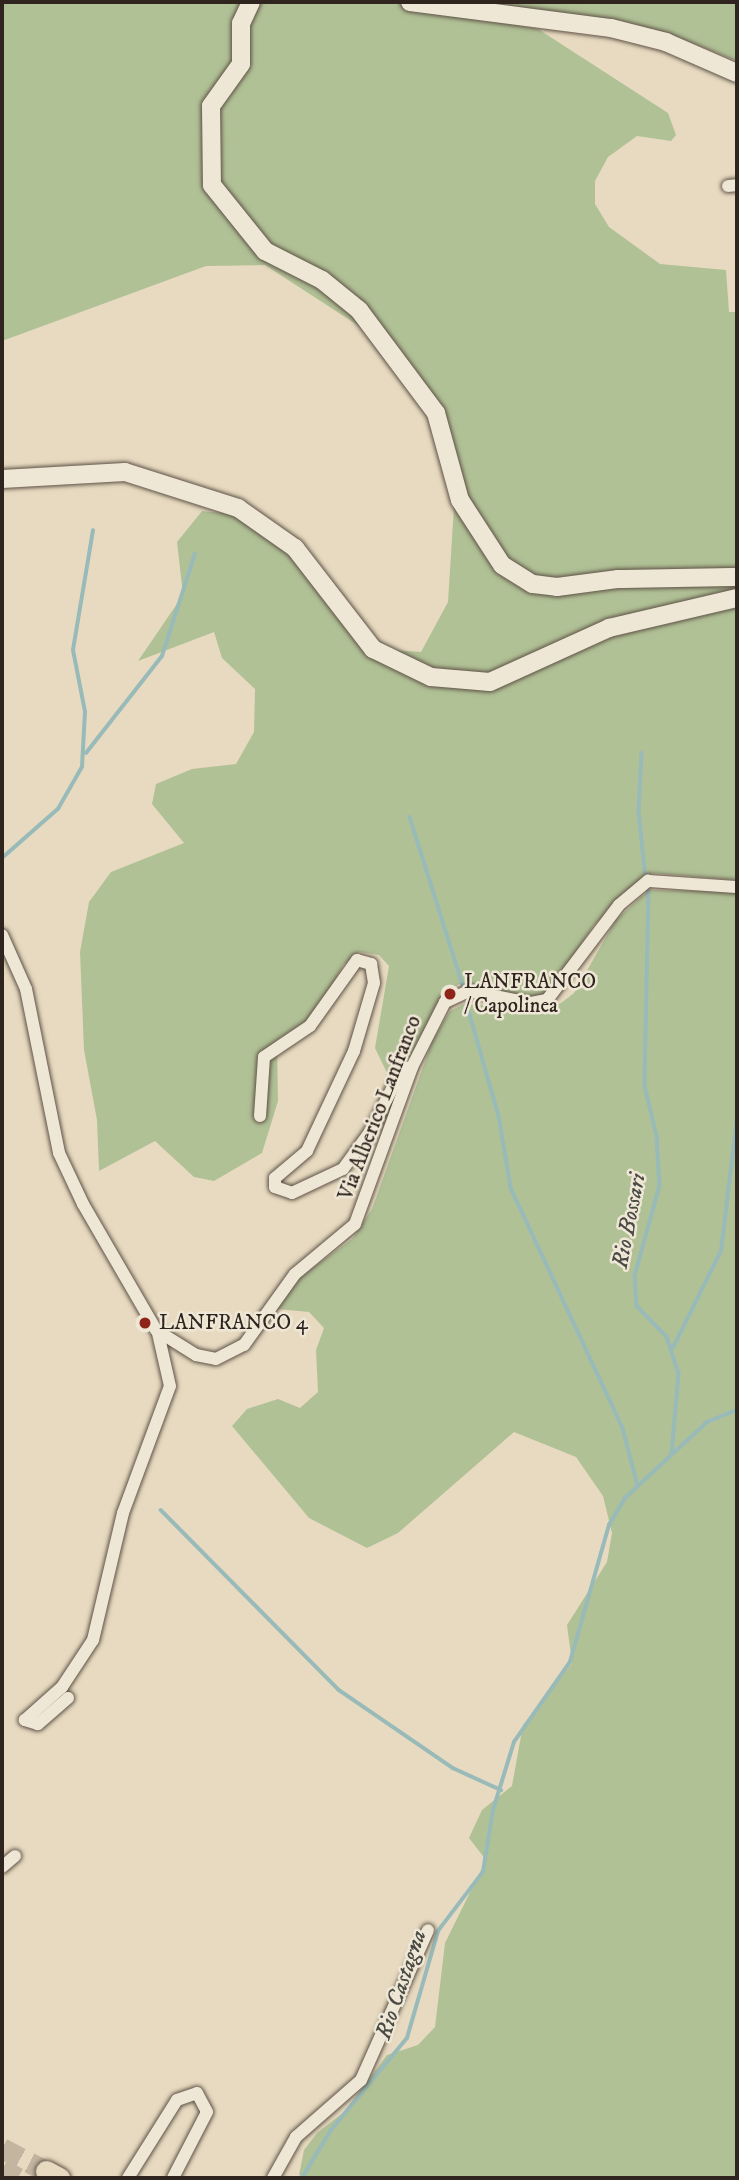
<!DOCTYPE html>
<style>
body{margin:0}
#map{position:relative;width:739px;height:2180px;overflow:hidden;background:#e7dac0;font-family:"IM FELL DW Pica",serif}
div>[style]{position:absolute}
.green>*{inset:0;background:#b1c196}
.stream>*{height:3.5px;margin:-1.75px;padding:0 1.75px;transform-origin:1.75px;border-radius:1.75px;background:#98bab8}
.motorway-tunnel>*{height:21px;margin-top:-10.5px;transform-origin:0;background:repeating-linear-gradient(90deg,#c2b6a0 0 21px,transparent 0 31px)}
.roads{filter:drop-shadow(0 0 2px #5e5246) drop-shadow(0 0 2px #5e5246)}
.minor>*{height:12px;margin:-6px;padding:0 6px;transform-origin:6px;border-radius:6px;background:#efe7d6}
.secondary>*{height:18px;margin:-9px;padding:0 9px;transform-origin:9px;border-radius:9px;background:#efe7d6}
.motorway>*{height:21px;margin:-10.5px;padding:0 10.5px;transform-origin:10.5px;border-radius:10.5px;background:#e7dac0}
.dots>*{width:19px;height:19px;translate:-50% -50%;box-sizing:border-box;border:4px solid #efe7d6;border-radius:50%}
span{translate:-50% -50%;white-space:nowrap;text-align:center;line-height:1.15;-webkit-text-stroke:5px #efe7d6;paint-order:stroke}
.poi-label{font-size:21px;color:#30251e}
.left{translate:0 -50%;text-align:left}
.street-label{font-size:21px;color:#30251e}
.water-label{font-size:23px;color:#4a4a44;font-style:italic}
.frame{position:absolute;inset:0;border:4px solid #30251e;pointer-events:none}
</style>
<div id="map">
<div class="green">
<i style="clip-path:polygon(2px 2px,396px 2px,538px 29px,668px 113px,676px 135px,671px 141px,637px 136px,608px 157px,595px 181px,595px 204px,609px 227px,660px 264px,726px 270px,729px 312px,737px 312px,737px 880px,652px 873px,594px 925px,549px 992px,531px 999px,459px 984px,444px 994px,415px 1053px,390px 1079px,375px 1048px,389px 966px,379px 955px,359px 952px,343px 965px,318px 1013px,277px 1040px,278px 1101px,262px 1153px,214px 1181px,194px 1177px,155px 1141px,99px 1171px,97px 1120px,84px 1050px,80px 952px,89px 902px,111px 872px,184px 843px,152px 804px,156px 784px,192px 769px,236px 764px,254px 732px,255px 689px,222px 658px,214px 632px,138px 661px,183px 595px,177px 542px,202px 511px,232px 514px,290px 554px,370px 655px,380px 649px,421px 652px,448px 602px,454px 506px,429px 418px,359px 326px,265px 265px,206px 266px,2px 341px)"></i>
<i style="clip-path:polygon(454px 2px,737px 2px,737px 61px,670px 34px)"></i>
<i style="clip-path:polygon(649px 890px,737px 892px,737px 2178px,305px 2178px,299px 2175px,304px 2150px,317px 2133px,344px 2112px,387px 2055px,418px 2045px,435px 2027px,445px 1943px,486px 1860px,469px 1838px,482px 1810px,512px 1786px,523px 1725px,572px 1663px,567px 1625px,607px 1562px,612px 1533px,603px 1496px,576px 1457px,514px 1432px,398px 1533px,367px 1548px,309px 1518px,232px 1426px,247px 1409px,278px 1399px,300px 1408px,318px 1392px,316px 1350px,324px 1328px,309px 1312px,277px 1309px,298px 1279px,352px 1239px,372px 1209px,432px 1042px,450px 1011px,464px 1004px,545px 1009px,561px 1003px,574px 993px,616px 920px)"></i>
</div>
<div class="stream">
<i style="left:86px;top:753px;width:123px;rotate:-51.9deg"></i>
<i style="left:162px;top:656px;width:107px;rotate:-72.1deg"></i>
<i style="left:642px;top:753px;width:59px;rotate:92.9deg"></i>
<i style="left:639px;top:812px;width:67px;rotate:84deg"></i>
<i style="left:410px;top:817px;width:179px;rotate:72.5deg"></i>
<i style="left:2px;top:858px;width:74px;rotate:-41.2deg"></i>
<i style="left:58px;top:809px;width:48px;rotate:-60.3deg"></i>
<i style="left:82px;top:767px;width:55px;rotate:-86.9deg"></i>
<i style="left:85px;top:712px;width:63px;rotate:-101deg"></i>
<i style="left:73px;top:650px;width:121px;rotate:-80.5deg"></i>
<i style="left:649px;top:891px;width:195px;rotate:91.2deg"></i>
<i style="left:645px;top:1086px;width:51px;rotate:76.5deg"></i>
<i style="left:657px;top:1136px;width:50px;rotate:86.6deg"></i>
<i style="left:660px;top:1186px;width:93px;rotate:105.5deg"></i>
<i style="left:635px;top:1276px;width:30px;rotate:86deg"></i>
<i style="left:637px;top:1306px;width:43px;rotate:45.9deg"></i>
<i style="left:667px;top:1337px;width:38px;rotate:72deg"></i>
<i style="left:679px;top:1373px;width:81px;rotate:94.9deg"></i>
<i style="left:467px;top:1004px;width:116px;rotate:74.1deg"></i>
<i style="left:499px;top:1116px;width:73px;rotate:80.5deg"></i>
<i style="left:511px;top:1188px;width:265px;rotate:65deg"></i>
<i style="left:623px;top:1428px;width:60px;rotate:75.5deg"></i>
<i style="left:673px;top:1348px;width:108px;rotate:-63.7deg"></i>
<i style="left:721px;top:1251px;width:134px;rotate:-83.1deg"></i>
<i style="left:161px;top:1510px;width:253px;rotate:45.3deg"></i>
<i style="left:339px;top:1690px;width:138px;rotate:34.4deg"></i>
<i style="left:453px;top:1768px;width:53px;rotate:24.6deg"></i>
<i style="left:302px;top:2178px;width:56px;rotate:-58.9deg"></i>
<i style="left:331px;top:2130px;width:119px;rotate:-50.4deg"></i>
<i style="left:407px;top:2038px;width:111px;rotate:-73.8deg"></i>
<i style="left:438px;top:1931px;width:74px;rotate:-52.7deg"></i>
<i style="left:483px;top:1872px;width:63px;rotate:-80.8deg"></i>
<i style="left:493px;top:1810px;width:71px;rotate:-72.8deg"></i>
<i style="left:514px;top:1742px;width:98px;rotate:-55deg"></i>
<i style="left:570px;top:1662px;width:142px;rotate:-74.1deg"></i>
<i style="left:609px;top:1525px;width:31px;rotate:-59deg"></i>
<i style="left:625px;top:1498px;width:112px;rotate:-42.8deg"></i>
<i style="left:707px;top:1422px;width:32px;rotate:-22deg"></i>
</div>
<div class="motorway-tunnel">
<i style="left:2px;top:2148px;width:50px;rotate:27.6deg"></i>
<i style="left:2px;top:2169px;width:18px;rotate:29deg"></i>
</div>
<div class="roads">
<div class="minor">
<i style="left:728px;top:186px;width:9px;rotate:-6deg"></i>
<i style="left:2px;top:935px;width:59px;rotate:66deg"></i>
<i style="left:26px;top:989px;width:167px;rotate:78.6deg"></i>
<i style="left:59px;top:1153px;width:56px;rotate:64.8deg"></i>
<i style="left:83px;top:1204px;width:146px;rotate:59.9deg"></i>
<i style="left:156px;top:1330px;width:47px;rotate:32deg"></i>
<i style="left:196px;top:1355px;width:20px;rotate:11deg"></i>
<i style="left:216px;top:1359px;width:31px;rotate:-27deg"></i>
<i style="left:244px;top:1345px;width:87px;rotate:-54.3deg"></i>
<i style="left:295px;top:1274px;width:78px;rotate:-39.8deg"></i>
<i style="left:355px;top:1224px;width:167px;rotate:-70deg"></i>
<i style="left:412px;top:1067px;width:73px;rotate:-63.1deg"></i>
<i style="left:445px;top:1002px;width:26px;rotate:-25deg"></i>
<i style="left:469px;top:991px;width:63px;rotate:11deg"></i>
<i style="left:531px;top:1003px;width:16px;rotate:-11deg"></i>
<i style="left:547px;top:1000px;width:119px;rotate:-52.8deg"></i>
<i style="left:619px;top:905px;width:38px;rotate:-40deg"></i>
<i style="left:648px;top:881px;width:89px;rotate:3.9deg"></i>
<i style="left:260px;top:1116px;width:59px;rotate:-86.1deg"></i>
<i style="left:264px;top:1057px;width:55px;rotate:-34deg"></i>
<i style="left:310px;top:1026px;width:81px;rotate:-54.5deg"></i>
<i style="left:357px;top:960px;width:15px;rotate:16deg"></i>
<i style="left:371px;top:964px;width:19px;rotate:81deg"></i>
<i style="left:374px;top:983px;width:71px;rotate:106.4deg"></i>
<i style="left:354px;top:1051px;width:110px;rotate:115.2deg"></i>
<i style="left:307px;top:1151px;width:42px;rotate:139.8deg"></i>
<i style="left:275px;top:1178px;width:9px;rotate:90deg"></i>
<i style="left:275px;top:1187px;width:18px;rotate:19deg"></i>
<i style="left:292px;top:1193px;width:56px;rotate:-25.2deg"></i>
<i style="left:343px;top:1169px;width:46px;rotate:-53.9deg"></i>
<i style="left:370px;top:1132px;width:71px;rotate:-63.1deg"></i>
<i style="left:402px;top:1069px;width:10px;rotate:-11deg"></i>
<i style="left:68px;top:1698px;width:40px;rotate:139deg"></i>
<i style="left:38px;top:1724px;width:14px;rotate:-163deg"></i>
<i style="left:25px;top:1720px;width:50px;rotate:-41.7deg"></i>
<i style="left:62px;top:1687px;width:56px;rotate:-56.6deg"></i>
<i style="left:93px;top:1640px;width:130px;rotate:-76.7deg"></i>
<i style="left:123px;top:1513px;width:135px;rotate:-69.7deg"></i>
<i style="left:170px;top:1386px;width:54px;rotate:-102.8deg"></i>
<i style="left:2px;top:1867px;width:17px;rotate:-40deg"></i>
<i style="left:128px;top:2178px;width:92px;rotate:-57.9deg"></i>
<i style="left:177px;top:2100px;width:21px;rotate:-19deg"></i>
<i style="left:197px;top:2093px;width:21px;rotate:62deg"></i>
<i style="left:207px;top:2112px;width:74px;rotate:117.3deg"></i>
<i style="left:273px;top:2178px;width:47px;rotate:-60.7deg"></i>
<i style="left:296px;top:2137px;width:86px;rotate:-41.2deg"></i>
<i style="left:361px;top:2080px;width:164px;rotate:-65.9deg"></i>
</div>
<div class="secondary">
<i style="left:251px;top:2px;width:23px;rotate:115deg"></i>
<i style="left:241px;top:23px;width:41px;rotate:90deg"></i>
<i style="left:241px;top:64px;width:52px;rotate:125.5deg"></i>
<i style="left:211px;top:106px;width:79px;rotate:89.3deg"></i>
<i style="left:212px;top:185px;width:85px;rotate:51.2deg"></i>
<i style="left:265px;top:251px;width:64px;rotate:27deg"></i>
<i style="left:322px;top:280px;width:48px;rotate:39deg"></i>
<i style="left:359px;top:310px;width:129px;rotate:53.2deg"></i>
<i style="left:436px;top:413px;width:90px;rotate:74.6deg"></i>
<i style="left:460px;top:500px;width:77px;rotate:57.1deg"></i>
<i style="left:502px;top:565px;width:36px;rotate:32deg"></i>
<i style="left:533px;top:584px;width:24px;rotate:7deg"></i>
<i style="left:557px;top:587px;width:62px;rotate:-7.5deg"></i>
<i style="left:618px;top:579px;width:119px;rotate:-1deg"></i>
<i style="left:410px;top:2px;width:203px;rotate:7.4deg"></i>
<i style="left:611px;top:28px;width:57px;rotate:14.3deg"></i>
<i style="left:666px;top:42px;width:77px;rotate:23.6deg"></i>
<i style="left:2px;top:479px;width:123px;rotate:-3.3deg"></i>
<i style="left:125px;top:472px;width:119px;rotate:17.7deg"></i>
<i style="left:238px;top:508px;width:70px;rotate:35.1deg"></i>
<i style="left:295px;top:548px;width:128px;rotate:52.3deg"></i>
<i style="left:373px;top:649px;width:64px;rotate:25.8deg"></i>
<i style="left:431px;top:677px;width:59px;rotate:4.8deg"></i>
<i style="left:490px;top:682px;width:131px;rotate:-24.4deg"></i>
<i style="left:609px;top:628px;width:131px;rotate:-13.2deg"></i>
</div>
<div class="motorway">
<i style="left:46px;top:2171px;width:15px;rotate:28deg"></i>
</div>
</div>
<div class="dots">
<i style="left:450px;top:994px;background:#8f2418"></i>
<i style="left:145px;top:1323px;background:#8f2418"></i>
</div>
<div class="poi-label">
<span class="left" style="left:464px;top:994px">LANFRANCO<br>/ Capolinea</span>
<span class="left" style="left:159px;top:1323px">LANFRANCO 4</span>
</div>
<div class="street-label">
<span style="left:380px;top:1108px;rotate:-69deg">Via Alberico Lanfranco</span>
</div>
<div class="water-label">
<span style="left:630px;top:1221px;rotate:-79deg">Rio Bossari</span>
<span style="left:402px;top:1985px;rotate:-71deg">Rio Castagna</span>
</div>
<div class="frame"></div>
</div>
